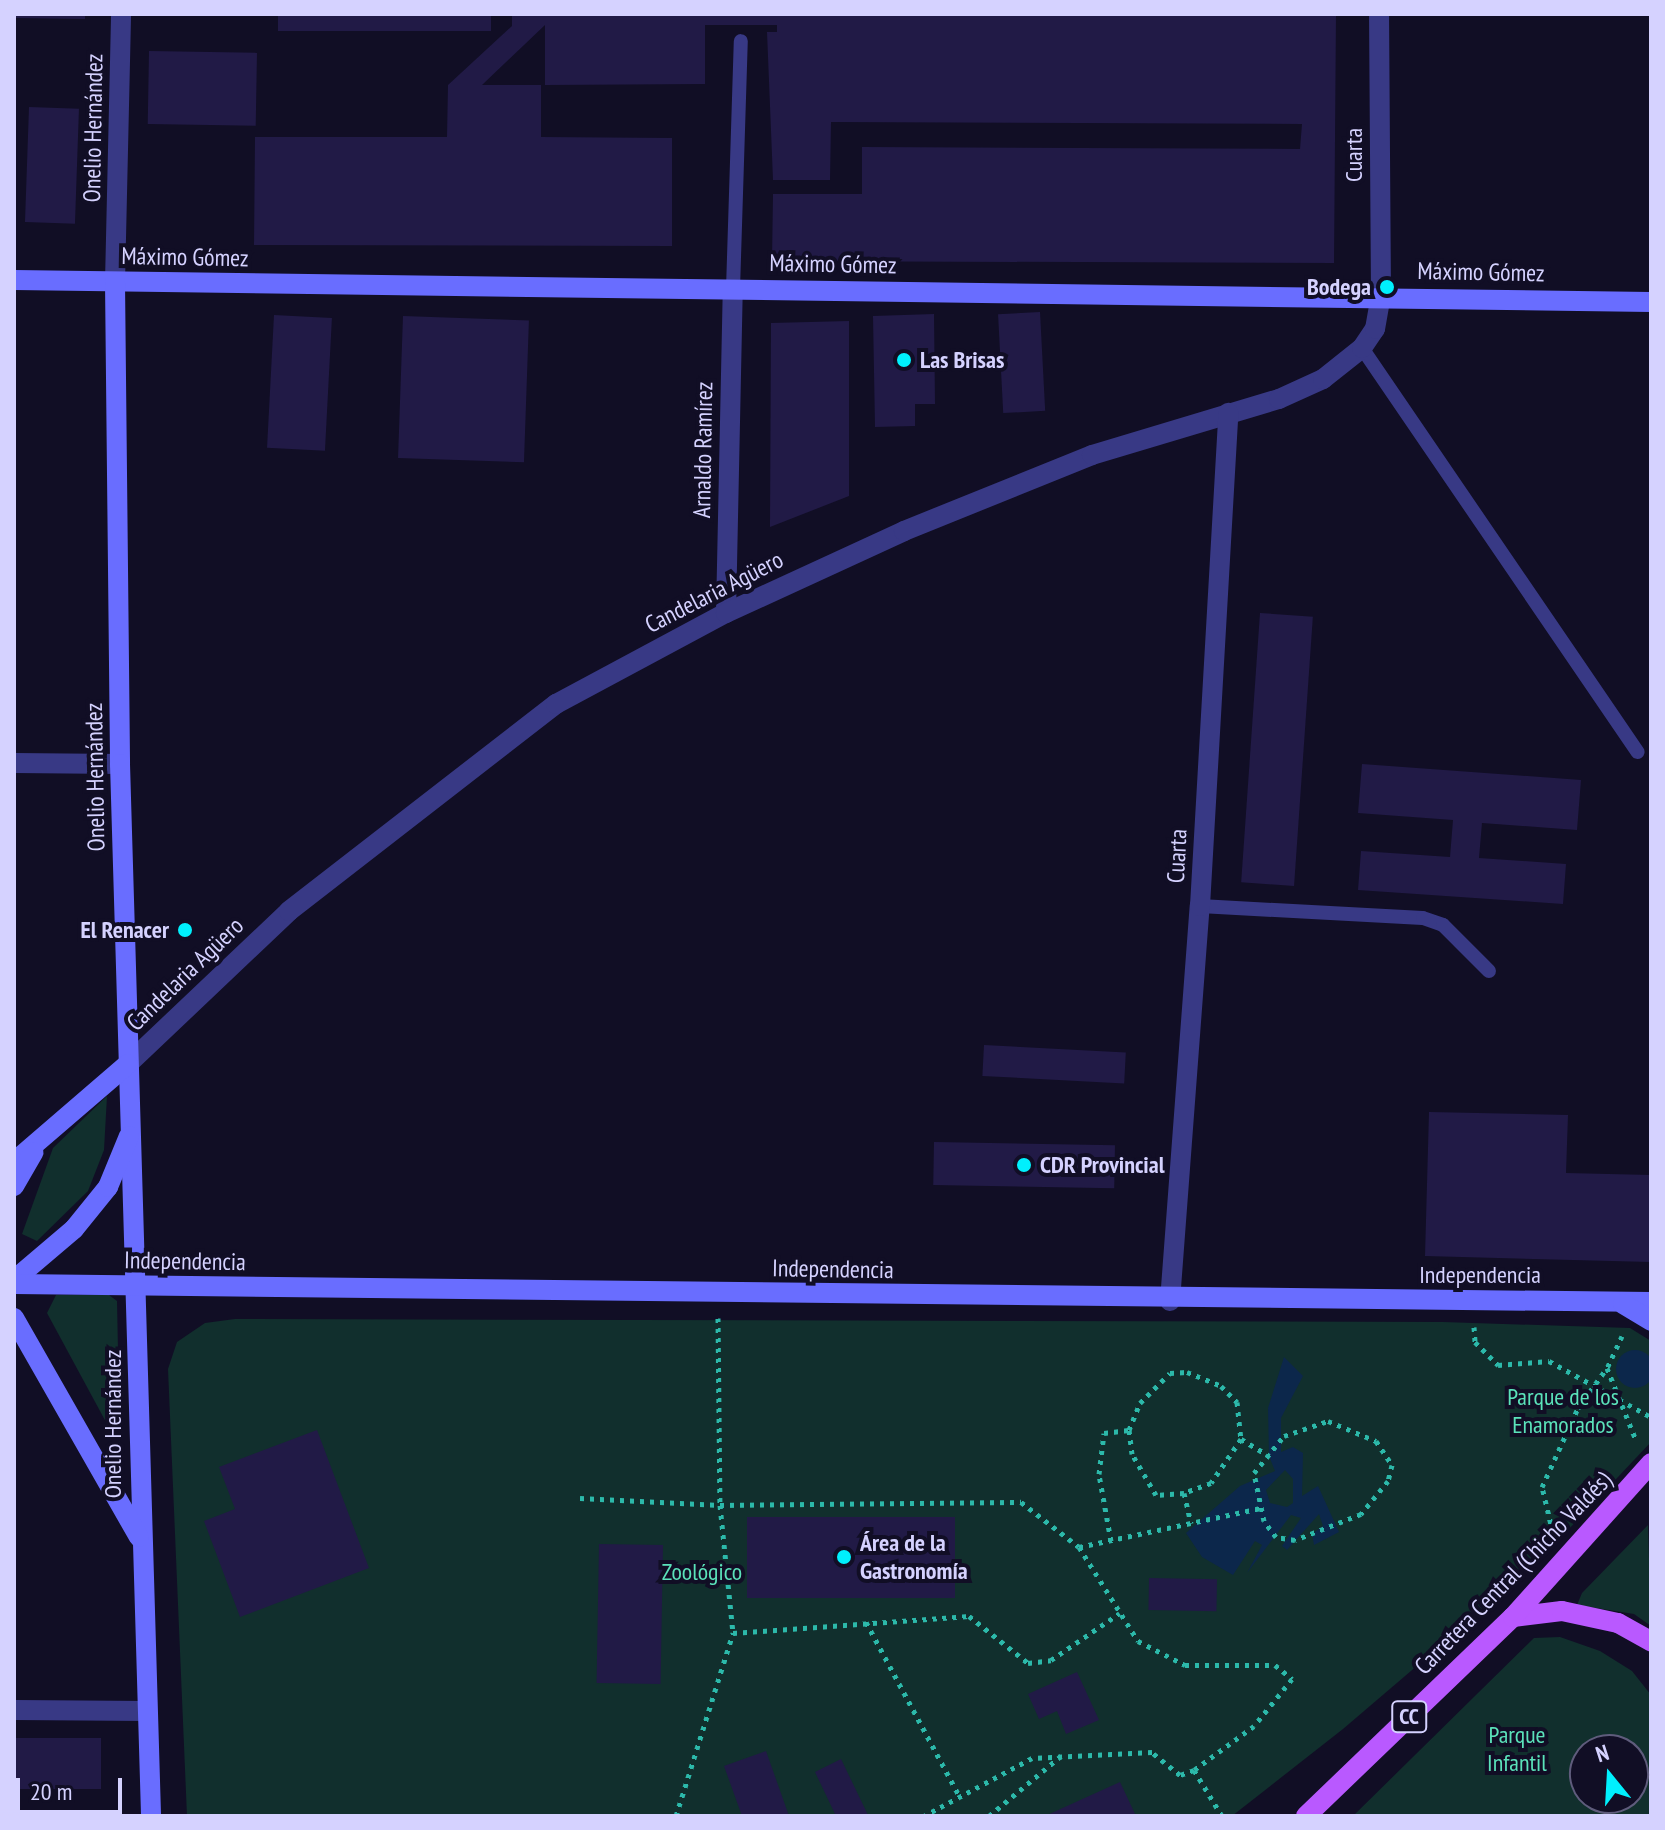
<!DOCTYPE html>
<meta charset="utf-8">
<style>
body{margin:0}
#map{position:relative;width:1665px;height:1830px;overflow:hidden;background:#110e25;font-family:"PT Sans Narrow",sans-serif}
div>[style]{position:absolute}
.green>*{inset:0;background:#112f2d}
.water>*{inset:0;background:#0c274b}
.round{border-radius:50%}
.building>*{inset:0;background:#211a46;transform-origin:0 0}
.path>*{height:5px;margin-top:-2.5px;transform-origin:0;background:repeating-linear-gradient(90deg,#2cb9aa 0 4px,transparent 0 10px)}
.lane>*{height:14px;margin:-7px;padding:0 7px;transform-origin:7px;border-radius:7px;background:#383985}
.street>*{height:20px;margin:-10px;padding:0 10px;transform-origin:10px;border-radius:10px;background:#383985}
.secondary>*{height:20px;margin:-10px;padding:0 10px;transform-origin:10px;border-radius:10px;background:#696dff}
.primary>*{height:20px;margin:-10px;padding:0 10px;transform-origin:10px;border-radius:10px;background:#b959ff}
.dots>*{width:22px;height:22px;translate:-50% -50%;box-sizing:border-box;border:4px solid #110e25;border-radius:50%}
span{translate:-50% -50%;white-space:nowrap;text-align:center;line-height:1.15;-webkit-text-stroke:8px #110e25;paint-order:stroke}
.shield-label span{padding:2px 6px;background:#110e25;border:2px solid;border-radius:6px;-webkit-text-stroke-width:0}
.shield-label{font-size:22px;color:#d5d2ff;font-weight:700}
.street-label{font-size:24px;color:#d5d2ff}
.poi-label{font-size:24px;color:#d5d2ff;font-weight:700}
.right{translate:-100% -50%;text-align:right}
.left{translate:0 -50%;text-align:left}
.park-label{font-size:24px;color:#5be2ba}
.frame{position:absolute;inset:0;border:16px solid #d5d2ff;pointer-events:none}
.north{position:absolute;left:1569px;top:1734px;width:80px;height:80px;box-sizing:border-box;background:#110e25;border:2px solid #5f5c7c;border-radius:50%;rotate:342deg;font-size:22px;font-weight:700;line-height:32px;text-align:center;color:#d5d2ff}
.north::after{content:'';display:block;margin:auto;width:28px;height:36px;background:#00f0fd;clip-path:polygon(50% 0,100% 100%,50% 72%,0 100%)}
.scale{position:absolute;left:16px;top:1778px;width:106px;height:36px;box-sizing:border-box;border:4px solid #d5d2ff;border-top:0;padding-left:10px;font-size:24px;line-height:28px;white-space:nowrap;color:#d5d2ff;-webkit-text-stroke:6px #110e25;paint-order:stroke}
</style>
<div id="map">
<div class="green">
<i style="clip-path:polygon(107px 1096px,104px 1150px,88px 1191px,37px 1241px,22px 1234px,53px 1148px)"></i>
<i style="clip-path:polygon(56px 1295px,109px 1295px,117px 1301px,120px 1448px,47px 1313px)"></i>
<i style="clip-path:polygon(235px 1319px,1443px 1322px,1630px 1328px,1651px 1341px,1651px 1442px,1534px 1566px,1343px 1729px,1232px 1816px,187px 1816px,168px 1369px,177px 1342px,205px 1323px)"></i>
<i style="clip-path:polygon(1648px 1525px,1651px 1626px,1634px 1614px,1577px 1605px,1582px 1593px)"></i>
<i style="clip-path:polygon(evenodd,1560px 1637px,1600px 1651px,1632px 1671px,1651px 1695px,1651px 1816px,1353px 1816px,1534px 1638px,1560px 1637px,1633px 1750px,1633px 1798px,1585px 1798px,1585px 1750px,1633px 1750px)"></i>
</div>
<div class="water">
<i class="round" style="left:1616px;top:1350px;width:38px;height:38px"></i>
<i style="clip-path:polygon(evenodd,1284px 1357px,1303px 1376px,1281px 1418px,1281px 1452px,1293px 1447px,1303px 1453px,1302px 1496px,1318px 1486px,1339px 1532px,1314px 1545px,1312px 1534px,1323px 1526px,1319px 1514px,1287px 1550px,1282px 1546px,1301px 1518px,1291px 1515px,1247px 1573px,1262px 1545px,1255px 1541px,1233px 1575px,1202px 1557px,1186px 1533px,1240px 1486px,1275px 1471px,1269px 1456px,1268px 1408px,1284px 1357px,1285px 1470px,1293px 1479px,1293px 1503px,1287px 1507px,1270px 1503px,1266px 1490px,1285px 1470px)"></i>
</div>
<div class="building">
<i style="clip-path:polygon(14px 14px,85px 14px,85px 19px,14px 18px)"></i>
<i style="left:278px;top:14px;width:213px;height:17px"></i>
<i style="clip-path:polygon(512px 14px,1336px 14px,1334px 263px,772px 261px,773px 194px,862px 194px,862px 147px,1300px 149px,1302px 124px,831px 122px,830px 180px,773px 180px,767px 32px,777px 32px,777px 25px,705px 25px,705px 84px,545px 85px,545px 25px,482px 85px,541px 85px,541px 137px,672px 138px,672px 246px,254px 245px,255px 137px,447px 137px,448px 85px,512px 26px)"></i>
<i style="left:149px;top:51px;width:108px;height:73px;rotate:1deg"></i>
<i style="left:29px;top:107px;width:50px;height:115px;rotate:2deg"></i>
<i style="left:1040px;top:312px;width:99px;height:42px;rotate:87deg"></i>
<i style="clip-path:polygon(934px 314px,935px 404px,915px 404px,915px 426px,875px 427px,873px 316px)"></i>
<i style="left:274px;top:315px;width:58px;height:133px;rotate:3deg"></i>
<i style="left:403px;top:316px;width:126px;height:142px;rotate:2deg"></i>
<i style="clip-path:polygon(849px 321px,849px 496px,770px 527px,771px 323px)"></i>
<i style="left:1260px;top:613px;width:53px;height:270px;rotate:4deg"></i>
<i style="clip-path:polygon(1362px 764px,1581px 780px,1577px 830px,1482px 823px,1479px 858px,1566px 864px,1563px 904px,1358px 890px,1361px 851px,1450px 857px,1453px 820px,1358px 813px)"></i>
<i style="left:984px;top:1045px;width:142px;height:31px;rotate:3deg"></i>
<i style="clip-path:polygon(1429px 1112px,1568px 1115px,1566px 1173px,1651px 1175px,1651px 1262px,1425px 1256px)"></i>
<i style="left:934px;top:1142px;width:181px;height:43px;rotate:1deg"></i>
<i style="clip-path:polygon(317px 1430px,369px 1568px,240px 1617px,204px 1521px,235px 1509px,219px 1467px)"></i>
<i style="left:747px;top:1517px;width:208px;height:81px"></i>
<i style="left:599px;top:1544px;width:64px;height:139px;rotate:1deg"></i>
<i style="left:1149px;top:1578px;width:68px;height:32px;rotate:1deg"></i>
<i style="clip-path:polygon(1077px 1672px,1099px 1720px,1066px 1734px,1057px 1711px,1039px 1719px,1028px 1694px)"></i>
<i style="left:14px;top:1738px;width:87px;height:51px"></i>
<i style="clip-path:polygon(766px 1751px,789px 1816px,742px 1816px,724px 1766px)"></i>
<i style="clip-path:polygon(841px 1759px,868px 1815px,836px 1816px,815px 1772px)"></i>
<i style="clip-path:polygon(1120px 1782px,1136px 1816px,1045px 1816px)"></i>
</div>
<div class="path">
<i style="left:718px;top:1318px;width:187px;rotate:89.4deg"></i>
<i style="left:720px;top:1505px;width:129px;rotate:84.2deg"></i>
<i style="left:733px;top:1633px;width:237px;rotate:-4.1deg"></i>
<i style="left:969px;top:1616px;width:75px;rotate:38.5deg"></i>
<i style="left:1028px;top:1663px;width:23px;rotate:-7deg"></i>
<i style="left:1051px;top:1660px;width:83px;rotate:-34.3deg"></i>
<i style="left:1474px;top:1327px;width:15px;rotate:86deg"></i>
<i style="left:1475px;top:1342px;width:33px;rotate:45deg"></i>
<i style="left:1498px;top:1365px;width:51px;rotate:-4.5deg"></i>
<i style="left:1549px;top:1361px;width:116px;rotate:28.8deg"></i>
<i style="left:1622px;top:1336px;width:35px;rotate:115deg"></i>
<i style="left:1607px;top:1368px;width:78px;rotate:68.1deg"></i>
<i style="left:1187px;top:1372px;width:37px;rotate:22deg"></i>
<i style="left:1221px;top:1386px;width:23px;rotate:45deg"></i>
<i style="left:1237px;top:1402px;width:37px;rotate:84deg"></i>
<i style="left:1241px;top:1439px;width:53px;rotate:124.3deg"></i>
<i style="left:1211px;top:1483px;width:29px;rotate:160deg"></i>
<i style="left:1184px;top:1493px;width:28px;rotate:176deg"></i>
<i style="left:1156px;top:1495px;width:48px;rotate:-120.3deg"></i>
<i style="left:1132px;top:1454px;width:24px;rotate:-97deg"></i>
<i style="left:1129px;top:1430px;width:29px;rotate:-68deg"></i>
<i style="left:1140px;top:1403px;width:42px;rotate:-45deg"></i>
<i style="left:1170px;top:1373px;width:17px;rotate:-3deg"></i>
<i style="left:1328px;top:1421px;width:52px;rotate:22.6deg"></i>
<i style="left:1376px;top:1441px;width:29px;rotate:56deg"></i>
<i style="left:1392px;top:1465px;width:16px;rotate:104deg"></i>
<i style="left:1388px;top:1481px;width:43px;rotate:129.3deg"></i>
<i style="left:1361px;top:1514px;width:71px;rotate:158.5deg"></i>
<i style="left:1295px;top:1540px;width:19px;rotate:-171deg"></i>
<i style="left:1276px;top:1537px;width:20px;rotate:-127deg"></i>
<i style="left:1264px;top:1521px;width:49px;rotate:-101.8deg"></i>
<i style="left:1254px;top:1473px;width:48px;rotate:-51deg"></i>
<i style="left:1284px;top:1436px;width:46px;rotate:-18.8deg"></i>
<i style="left:1241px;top:1439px;width:33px;rotate:31deg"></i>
<i style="left:1184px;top:1493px;width:31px;rotate:77deg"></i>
<i style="left:580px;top:1498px;width:140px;rotate:2.9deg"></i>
<i style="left:720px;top:1505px;width:301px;rotate:-0.6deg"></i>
<i style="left:1021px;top:1502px;width:73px;rotate:37.8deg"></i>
<i style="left:1079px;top:1547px;width:111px;rotate:57.9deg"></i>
<i style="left:1138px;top:1641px;width:53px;rotate:27.1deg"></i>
<i style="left:1185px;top:1665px;width:90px"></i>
<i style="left:1275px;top:1665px;width:22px;rotate:39deg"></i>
<i style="left:1292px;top:1679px;width:60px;rotate:129deg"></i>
<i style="left:1254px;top:1726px;width:74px;rotate:143.7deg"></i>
<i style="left:1194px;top:1770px;width:15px;rotate:160deg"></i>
<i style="left:1180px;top:1775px;width:36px;rotate:-141deg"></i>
<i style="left:1152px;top:1752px;width:120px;rotate:177.1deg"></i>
<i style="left:1032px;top:1758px;width:123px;rotate:151.8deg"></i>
<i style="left:1553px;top:1533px;width:47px;rotate:-103.4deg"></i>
<i style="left:1542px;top:1487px;width:87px;rotate:-65.5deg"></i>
<i style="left:1578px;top:1408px;width:49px;rotate:-54.1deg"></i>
<i style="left:1111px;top:1541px;width:68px;rotate:-100.2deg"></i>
<i style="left:1099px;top:1474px;width:41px;rotate:-83deg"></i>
<i style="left:1104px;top:1433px;width:25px;rotate:-7deg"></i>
<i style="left:1079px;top:1547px;width:186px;rotate:-12.1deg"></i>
<i style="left:866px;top:1622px;width:199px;rotate:61.8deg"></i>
<i style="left:1194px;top:1770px;width:54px;rotate:58.7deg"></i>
<i style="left:676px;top:1816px;width:192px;rotate:-72.7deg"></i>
<i style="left:989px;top:1816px;width:95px;rotate:-39.9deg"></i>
</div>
<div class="lane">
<i style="left:733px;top:289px;width:248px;rotate:-88.2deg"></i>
<i style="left:1362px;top:348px;width:489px;rotate:55.7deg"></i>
<i style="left:1200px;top:906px;width:223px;rotate:3.1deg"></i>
<i style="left:1423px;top:918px;width:21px;rotate:19deg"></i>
<i style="left:1443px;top:925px;width:65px;rotate:45deg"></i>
</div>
<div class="street">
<i style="left:115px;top:282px;width:268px;rotate:-88.7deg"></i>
<i style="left:726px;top:613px;width:324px;rotate:-88.8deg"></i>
<i style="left:14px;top:763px;width:106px;rotate:0.5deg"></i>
<i style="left:128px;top:1064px;width:222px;rotate:-43.5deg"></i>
<i style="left:289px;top:911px;width:338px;rotate:-37.8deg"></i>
<i style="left:556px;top:704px;width:193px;rotate:-28.2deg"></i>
<i style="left:726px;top:613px;width:196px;rotate:-24.7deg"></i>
<i style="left:904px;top:531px;width:203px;rotate:-22deg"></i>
<i style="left:1092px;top:455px;width:195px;rotate:-16.7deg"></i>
<i style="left:1279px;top:399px;width:48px;rotate:-24.4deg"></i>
<i style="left:1323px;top:379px;width:50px;rotate:-38.5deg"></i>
<i style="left:1362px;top:348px;width:23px;rotate:-56deg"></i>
<i style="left:1375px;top:329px;width:34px;rotate:-80deg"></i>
<i style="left:1381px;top:296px;width:282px;rotate:-90.4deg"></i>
<i style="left:1170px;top:1301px;width:396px;rotate:-85.7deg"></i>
<i style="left:1200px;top:906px;width:494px;rotate:-86.7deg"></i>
<i style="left:14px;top:1710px;width:133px;rotate:0.4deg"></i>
</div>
<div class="secondary">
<i style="left:14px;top:280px;width:1637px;rotate:0.77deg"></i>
<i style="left:115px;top:282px;width:482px;rotate:89.4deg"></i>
<i style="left:120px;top:764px;width:1052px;rotate:88.31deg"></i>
<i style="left:14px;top:1162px;width:150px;rotate:-40.7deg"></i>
<i style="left:14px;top:1186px;width:39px;rotate:-60deg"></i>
<i style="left:14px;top:1280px;width:79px;rotate:-40.4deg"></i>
<i style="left:74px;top:1229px;width:54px;rotate:-51deg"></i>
<i style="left:108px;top:1187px;width:55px;rotate:-67.6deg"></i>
<i style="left:14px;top:1284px;width:1637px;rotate:0.63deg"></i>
<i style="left:1623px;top:1304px;width:33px;rotate:31deg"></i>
<i style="left:14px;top:1318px;width:252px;rotate:60.3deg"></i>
</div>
<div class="primary">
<i style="left:1513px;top:1617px;width:49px;rotate:-7deg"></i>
<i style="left:1562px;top:1611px;width:57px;rotate:12.1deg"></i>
<i style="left:1618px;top:1623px;width:38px;rotate:29deg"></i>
<i style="left:1306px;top:1816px;width:287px;rotate:-43.9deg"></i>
<i style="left:1513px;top:1617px;width:207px;rotate:-48.1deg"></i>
</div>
<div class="dots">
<i style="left:1387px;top:287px;background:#00f0fd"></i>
<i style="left:904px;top:360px;background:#00f0fd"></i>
<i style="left:185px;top:930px;background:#00f0fd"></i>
<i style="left:1024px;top:1165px;background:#00f0fd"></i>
<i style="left:844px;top:1557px;background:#00f0fd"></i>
</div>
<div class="shield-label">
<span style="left:1409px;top:1717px">CC</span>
</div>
<div class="street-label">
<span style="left:93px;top:128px;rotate:-89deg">Onelio Hernández</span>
<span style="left:1354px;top:155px;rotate:-90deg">Cuarta</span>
<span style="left:185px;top:257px;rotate:1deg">Máximo Gómez</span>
<span style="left:833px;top:264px;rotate:1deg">Máximo Gómez</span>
<span style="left:1481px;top:272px;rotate:1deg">Máximo Gómez</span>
<span style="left:703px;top:450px;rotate:-89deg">Arnaldo Ramírez</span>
<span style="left:714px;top:592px;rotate:-27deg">Candelaria Agüero</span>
<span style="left:95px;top:777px;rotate:-91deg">Onelio Hernández</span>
<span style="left:1177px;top:856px;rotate:-87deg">Cuarta</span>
<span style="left:185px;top:974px;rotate:-44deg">Candelaria Agüero</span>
<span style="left:185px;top:1261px;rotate:1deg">Independencia</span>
<span style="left:833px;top:1269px;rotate:1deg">Independencia</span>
<span style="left:1480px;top:1275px">Independencia</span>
<span style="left:113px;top:1424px;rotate:-90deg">Onelio Hernández</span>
<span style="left:1513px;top:1573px;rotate:-46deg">Carretera Central (Chicho Valdés)</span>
</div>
<div class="poi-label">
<span class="right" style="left:1371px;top:287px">Bodega</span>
<span class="left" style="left:920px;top:360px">Las Brisas</span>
<span class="right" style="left:169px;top:930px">El Renacer</span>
<span class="left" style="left:1040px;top:1165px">CDR Provincial</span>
<span class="left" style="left:860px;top:1557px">Área de la<br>Gastronomía</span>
</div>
<div class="park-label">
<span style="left:1563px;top:1411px">Parque de los<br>Enamorados</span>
<span style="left:702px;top:1572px">Zoológico</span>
<span style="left:1517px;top:1749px">Parque<br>Infantil</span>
</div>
<div class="frame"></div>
<div class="north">N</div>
<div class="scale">20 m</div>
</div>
